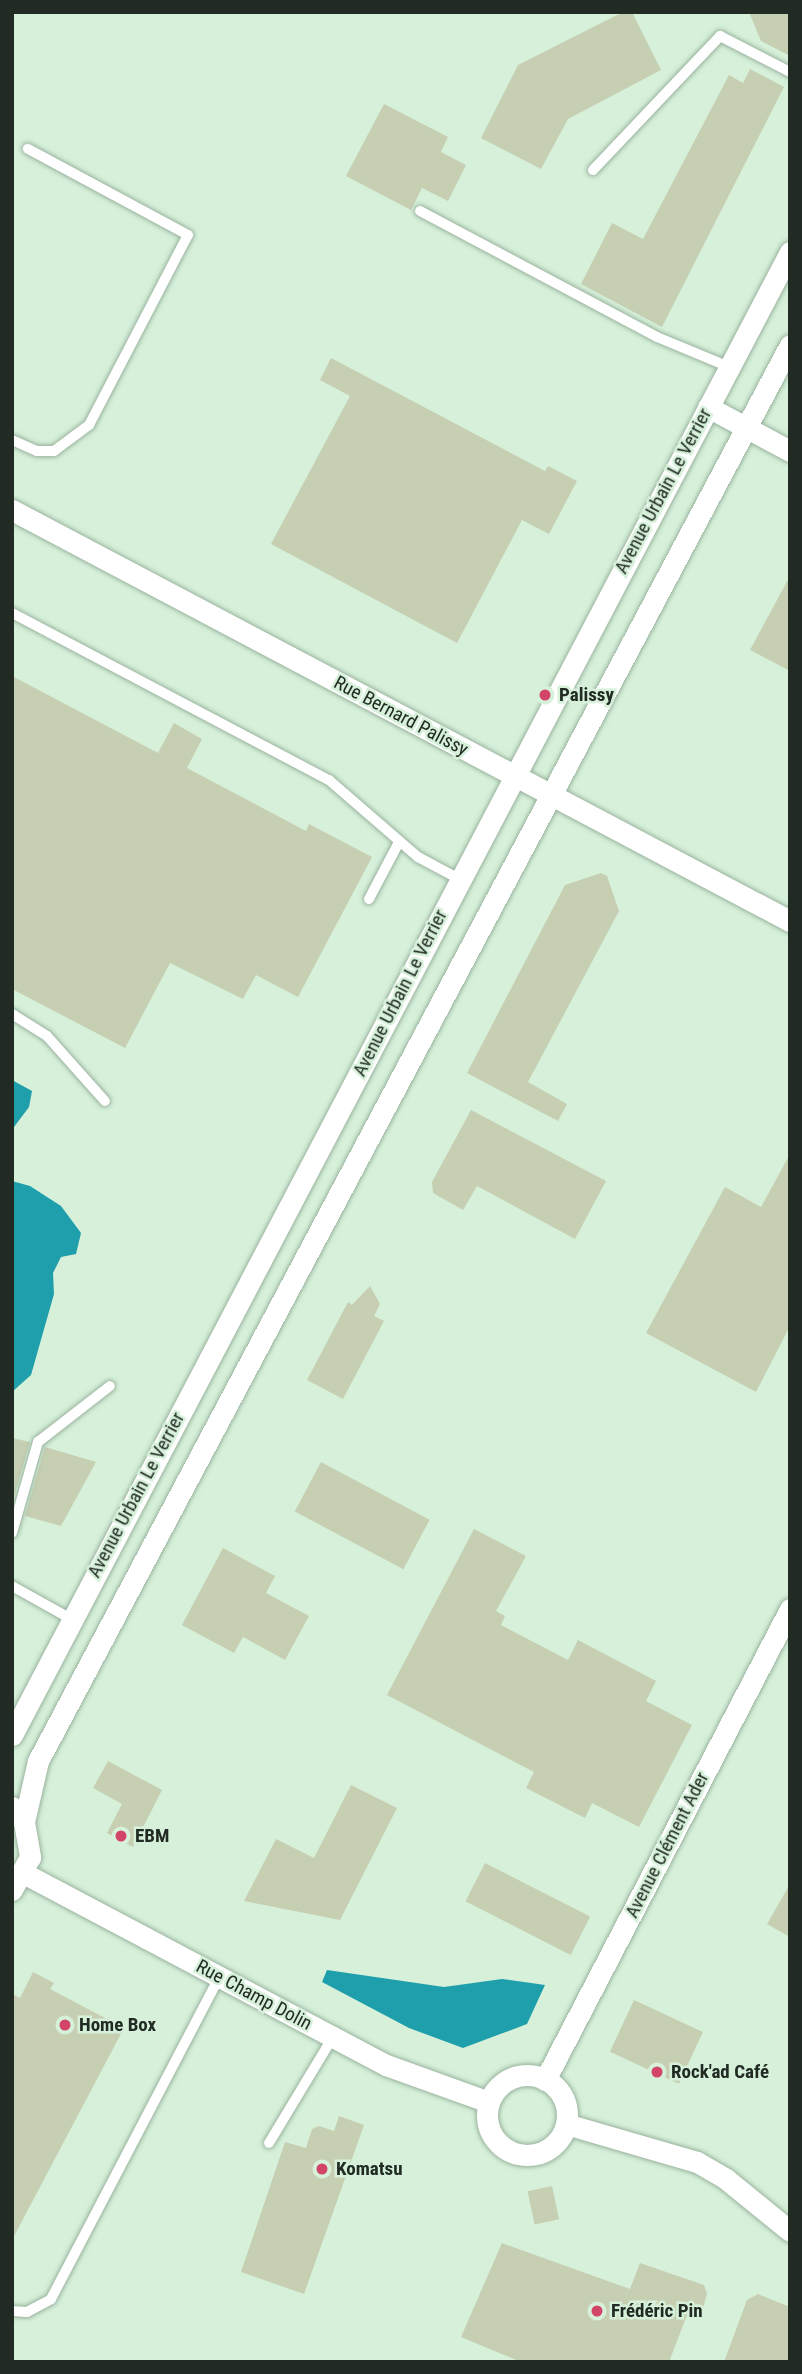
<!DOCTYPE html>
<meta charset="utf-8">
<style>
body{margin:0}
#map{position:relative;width:802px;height:2374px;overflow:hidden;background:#d6f0da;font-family:"Roboto Condensed",sans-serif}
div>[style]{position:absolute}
.water>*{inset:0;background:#1f9fac}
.building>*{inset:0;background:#c6cfb2;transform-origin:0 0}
.roads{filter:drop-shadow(0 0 2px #9ab39e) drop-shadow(0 0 2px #9ab39e)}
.service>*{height:10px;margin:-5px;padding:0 5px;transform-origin:5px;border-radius:5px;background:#fff}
.minor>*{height:21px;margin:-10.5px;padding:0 10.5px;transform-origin:10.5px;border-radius:10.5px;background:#fff}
.minor>.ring{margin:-10.5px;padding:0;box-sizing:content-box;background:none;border:21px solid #fff;border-radius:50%}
.dots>*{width:19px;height:19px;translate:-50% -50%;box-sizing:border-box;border:4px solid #d6f0da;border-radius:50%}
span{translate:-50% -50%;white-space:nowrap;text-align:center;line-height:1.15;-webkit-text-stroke:5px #d6f0da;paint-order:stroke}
.street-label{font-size:19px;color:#212b23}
.poi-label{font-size:19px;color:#212b23;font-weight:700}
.left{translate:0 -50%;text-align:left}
.frame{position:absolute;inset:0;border:14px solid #212b23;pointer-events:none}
</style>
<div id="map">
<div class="water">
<i style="clip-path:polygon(12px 1080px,32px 1091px,29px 1107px,14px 1127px)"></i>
<i style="clip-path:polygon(12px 1181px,30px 1186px,61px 1206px,81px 1233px,76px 1254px,61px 1257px,53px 1273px,54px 1294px,31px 1375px,12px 1392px)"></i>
<i style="clip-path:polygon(327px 1970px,444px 1987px,502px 1979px,545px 1985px,527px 2024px,463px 2048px,409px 2028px,322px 1982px)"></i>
</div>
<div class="building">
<i style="clip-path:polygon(623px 12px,632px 12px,661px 70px,568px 119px,541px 169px,481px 138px,518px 65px)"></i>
<i style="clip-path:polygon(749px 12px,790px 12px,790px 56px,761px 41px)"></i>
<i style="clip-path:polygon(750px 69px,784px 87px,662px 327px,581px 284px,612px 223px,643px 239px,729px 75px,743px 83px)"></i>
<i style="clip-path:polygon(384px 104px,448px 137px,441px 152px,466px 165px,448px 201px,422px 188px,411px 210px,346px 176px)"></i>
<i style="clip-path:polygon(331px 358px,545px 471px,548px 466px,577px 481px,549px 534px,522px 520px,457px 643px,271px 544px,350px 396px,320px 380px)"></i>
<i style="clip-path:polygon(790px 576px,790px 671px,750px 650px)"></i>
<i style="clip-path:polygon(12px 676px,158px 753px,174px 723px,202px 739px,187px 768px,306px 831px,309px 824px,372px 857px,298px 997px,256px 975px,243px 999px,170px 963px,125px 1048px,12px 989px)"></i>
<i style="clip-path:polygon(601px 873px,607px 876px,619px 911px,528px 1082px,567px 1104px,558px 1121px,467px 1073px,565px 885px)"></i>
<i style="clip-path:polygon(471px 1110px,606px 1181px,575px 1239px,477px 1186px,463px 1210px,433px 1193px,432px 1182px)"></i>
<i style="clip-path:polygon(790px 1154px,790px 1326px,756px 1392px,646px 1333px,725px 1187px,761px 1207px)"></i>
<i style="clip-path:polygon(370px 1286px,380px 1304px,374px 1316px,384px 1321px,343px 1399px,307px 1380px,348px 1302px,352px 1305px)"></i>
<i style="clip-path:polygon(12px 1438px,30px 1442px,12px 1503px)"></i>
<i style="clip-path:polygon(45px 1447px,96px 1462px,61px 1526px,25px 1516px)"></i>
<i style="left:321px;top:1462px;width:123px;height:56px;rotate:28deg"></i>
<i style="clip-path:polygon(474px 1529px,526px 1556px,496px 1611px,505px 1616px,501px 1625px,568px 1660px,578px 1640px,656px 1681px,646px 1701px,692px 1725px,639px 1827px,592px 1803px,585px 1818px,526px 1788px,534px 1772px,387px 1695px)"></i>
<i style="clip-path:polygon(223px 1548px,275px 1576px,266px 1593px,309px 1616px,285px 1660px,243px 1637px,234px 1653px,182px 1625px)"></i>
<i style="clip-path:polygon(108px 1761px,162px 1790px,133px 1847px,107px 1833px,122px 1804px,93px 1788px)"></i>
<i style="clip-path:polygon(351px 1785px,397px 1808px,340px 1920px,244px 1901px,276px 1839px,314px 1858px)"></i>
<i style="left:485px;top:1863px;width:118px;height:43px;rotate:27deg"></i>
<i style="clip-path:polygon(790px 1884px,790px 1937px,767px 1924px)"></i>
<i style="clip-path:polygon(33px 1972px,54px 1983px,50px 1989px,124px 2028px,12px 2240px,12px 1994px,20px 1998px)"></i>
<i style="left:634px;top:2000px;width:76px;height:57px;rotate:25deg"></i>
<i style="clip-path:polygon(339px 2116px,364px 2125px,304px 2294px,241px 2272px,285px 2142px,306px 2148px,312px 2129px,319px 2126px,334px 2131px)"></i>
<i style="left:552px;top:2186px;width:34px;height:25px;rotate:78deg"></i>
<i style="clip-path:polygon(502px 2243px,630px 2289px,640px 2263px,704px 2285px,707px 2294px,701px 2315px,689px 2310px,669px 2362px,521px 2362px,461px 2337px)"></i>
<i style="clip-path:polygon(758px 2294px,790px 2307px,790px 2362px,724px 2362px,747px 2300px)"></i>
</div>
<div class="roads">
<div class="service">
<i style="left:593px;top:170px;width:185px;rotate:-46.5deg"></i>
<i style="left:720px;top:36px;width:79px;rotate:27.2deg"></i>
<i style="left:420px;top:211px;width:268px;rotate:28deg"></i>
<i style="left:657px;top:337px;width:78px;rotate:22.6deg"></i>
<i style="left:12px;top:440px;width:27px;rotate:24deg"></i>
<i style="left:37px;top:451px;width:17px"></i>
<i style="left:54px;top:451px;width:44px;rotate:-36.6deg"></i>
<i style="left:89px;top:425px;width:214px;rotate:-62.5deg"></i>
<i style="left:188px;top:235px;width:182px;rotate:-151.7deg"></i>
<i style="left:12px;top:613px;width:358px;rotate:27.8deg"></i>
<i style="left:329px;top:780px;width:118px;rotate:40.9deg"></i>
<i style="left:418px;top:857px;width:47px;rotate:28.2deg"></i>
<i style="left:369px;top:899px;width:64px;rotate:-62.2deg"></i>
<i style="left:12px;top:1014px;width:41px;rotate:32.2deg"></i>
<i style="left:47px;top:1036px;width:87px;rotate:48.3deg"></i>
<i style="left:12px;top:1533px;width:95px;rotate:-74.1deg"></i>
<i style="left:38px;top:1442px;width:91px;rotate:-37.9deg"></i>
<i style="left:12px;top:1586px;width:68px;rotate:29.2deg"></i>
<i style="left:269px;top:2143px;width:124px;rotate:-58.9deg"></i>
<i style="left:12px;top:2311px;width:15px;rotate:4deg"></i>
<i style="left:27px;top:2312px;width:27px;rotate:-28deg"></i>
<i style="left:51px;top:2299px;width:363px;rotate:-62.4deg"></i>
</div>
<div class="minor">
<i style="left:708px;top:407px;width:93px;rotate:28.2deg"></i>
<i style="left:12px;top:510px;width:880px;rotate:27.85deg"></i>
<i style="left:12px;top:1735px;width:1675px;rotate:-62.32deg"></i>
<i style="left:12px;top:1807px;width:19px;rotate:51deg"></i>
<i style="left:24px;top:1822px;width:36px;rotate:80deg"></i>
<i style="left:30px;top:1857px;width:38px;rotate:119deg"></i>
<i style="left:24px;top:1822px;width:63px;rotate:-77.1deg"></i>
<i style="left:38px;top:1761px;width:1603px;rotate:-62.03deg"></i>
<i style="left:25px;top:1874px;width:408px;rotate:27.9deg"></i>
<i style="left:386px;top:2065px;width:109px;rotate:19.8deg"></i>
<i class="ring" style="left:487px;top:2075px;width:59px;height:59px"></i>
<i style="left:545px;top:2080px;width:531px;rotate:-62.52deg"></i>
<i style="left:566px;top:2124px;width:136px;rotate:16.2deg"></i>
<i style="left:697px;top:2162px;width:34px;rotate:30deg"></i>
<i style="left:726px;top:2179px;width:82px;rotate:39.1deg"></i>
</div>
</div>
<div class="dots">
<i style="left:545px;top:695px;background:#d34469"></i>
<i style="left:121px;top:1836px;background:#d34469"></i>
<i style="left:65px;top:2025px;background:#d34469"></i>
<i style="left:657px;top:2072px;background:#d34469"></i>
<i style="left:322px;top:2169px;background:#d34469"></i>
<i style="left:597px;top:2311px;background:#d34469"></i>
</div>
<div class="street-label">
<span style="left:663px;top:491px;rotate:-62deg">Avenue Urbain Le Verrier</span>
<span style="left:401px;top:716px;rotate:28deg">Rue Bernard Palissy</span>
<span style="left:400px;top:993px;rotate:-63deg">Avenue Urbain Le Verrier</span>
<span style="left:136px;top:1495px;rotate:-62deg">Avenue Urbain Le Verrier</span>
<span style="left:667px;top:1845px;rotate:-63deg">Avenue Clément Ader</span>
<span style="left:254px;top:1995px;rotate:28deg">Rue Champ Dolin</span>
</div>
<div class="poi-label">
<span class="left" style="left:559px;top:695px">Palissy</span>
<span class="left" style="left:135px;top:1836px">EBM</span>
<span class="left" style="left:79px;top:2025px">Home Box</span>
<span class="left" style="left:671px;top:2072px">Rock'ad Café</span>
<span class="left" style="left:336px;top:2169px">Komatsu</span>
<span class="left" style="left:611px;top:2311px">Frédéric Pin</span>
</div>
<div class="frame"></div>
</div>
